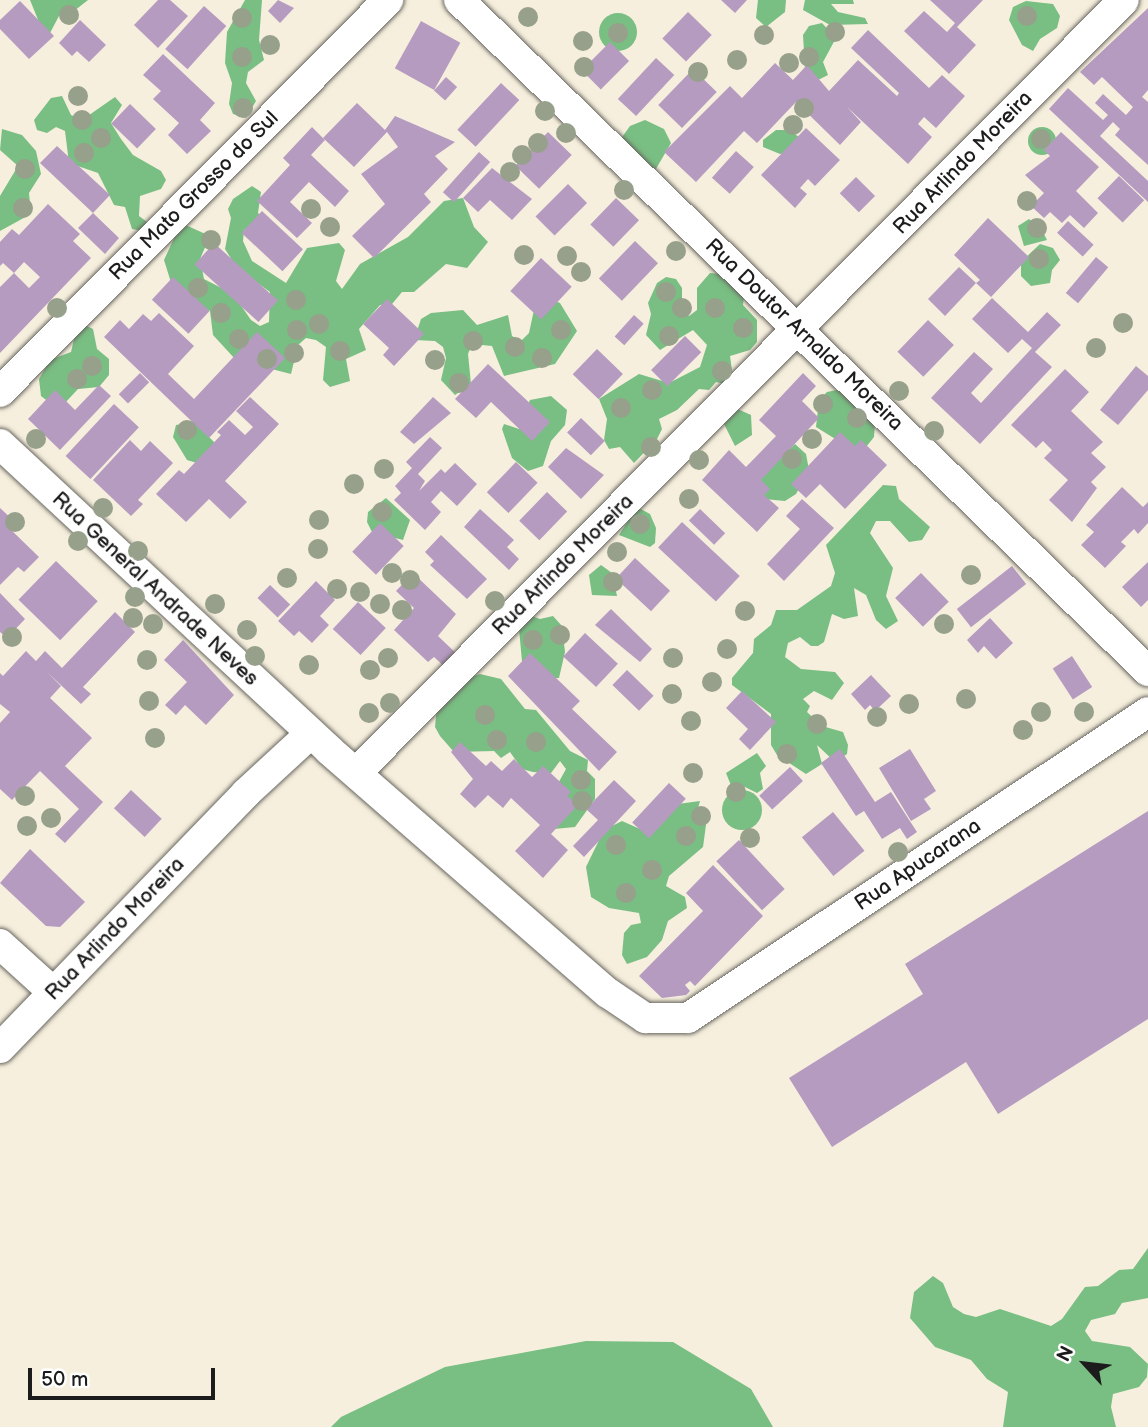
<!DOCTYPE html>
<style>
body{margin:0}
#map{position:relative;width:1148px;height:1427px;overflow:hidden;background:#f6efdd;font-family:"Balsamiq Sans",sans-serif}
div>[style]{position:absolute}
.forest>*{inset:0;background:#79be82}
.round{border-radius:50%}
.building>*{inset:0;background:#b69bc1;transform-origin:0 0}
.roads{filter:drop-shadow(0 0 2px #686660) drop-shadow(0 0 2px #686660)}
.minor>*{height:30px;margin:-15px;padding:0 15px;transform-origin:15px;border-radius:15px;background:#fff}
.trees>*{width:20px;height:20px;margin:-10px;border-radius:50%;background:#96a08b}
span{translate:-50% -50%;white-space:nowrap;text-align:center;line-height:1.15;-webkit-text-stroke:5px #fff;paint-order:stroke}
.street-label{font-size:21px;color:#1c1c1c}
.north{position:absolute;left:1050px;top:1329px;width:70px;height:70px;-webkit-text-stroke:5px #fff;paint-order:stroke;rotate:297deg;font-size:19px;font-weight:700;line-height:28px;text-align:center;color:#1c1c1c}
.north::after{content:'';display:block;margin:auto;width:24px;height:32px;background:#1c1c1c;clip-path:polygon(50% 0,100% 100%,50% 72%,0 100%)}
.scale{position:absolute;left:28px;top:1368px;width:187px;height:32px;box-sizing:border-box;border:4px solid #1c1c1c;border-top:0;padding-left:9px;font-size:21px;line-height:24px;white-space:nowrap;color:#1c1c1c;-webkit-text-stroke:5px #fff;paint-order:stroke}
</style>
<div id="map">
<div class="forest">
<i style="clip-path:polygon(30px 0,88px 0,69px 15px,60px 14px,50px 33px,41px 27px)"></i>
<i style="clip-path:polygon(245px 0,262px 0,259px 40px,264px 60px,248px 72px,246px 83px,256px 101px,246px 118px,233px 114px,229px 104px,232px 83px,225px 63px,227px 32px)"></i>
<i style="clip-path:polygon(758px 0,786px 0,785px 12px,766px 27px,756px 18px)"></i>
<i style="clip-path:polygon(805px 0,853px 0,854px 4px,831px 4px,838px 12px,865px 18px,868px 24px,830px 25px,803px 10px)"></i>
<i style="clip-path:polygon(1026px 1px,1053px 4px,1060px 16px,1057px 28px,1040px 39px,1033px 51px,1022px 45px,1009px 20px,1013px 7px)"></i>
<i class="round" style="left:599px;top:13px;width:38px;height:38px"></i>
<i style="clip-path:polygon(822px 23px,836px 38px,823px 62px,828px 75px,818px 80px,805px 69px,803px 35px,809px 26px)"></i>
<i style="clip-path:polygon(62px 96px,71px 115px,82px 120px,115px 97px,122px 105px,111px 123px,121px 139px,133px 155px,161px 171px,166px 180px,161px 189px,140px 196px,139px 216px,147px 222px,143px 231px,132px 229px,125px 207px,114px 205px,98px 173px,69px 163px,65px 131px,56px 127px,47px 133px,37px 130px,34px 120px,51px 98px)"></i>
<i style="clip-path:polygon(645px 120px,664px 129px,671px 143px,653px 174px,620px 140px,630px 126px)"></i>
<i class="round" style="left:1028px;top:127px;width:28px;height:28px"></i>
<i style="clip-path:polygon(2px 129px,22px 135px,36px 151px,41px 174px,29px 193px,31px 214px,0 231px,0 196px,18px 166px,0 150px)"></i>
<i style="clip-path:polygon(776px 130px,790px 130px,800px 138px,791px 152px,780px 154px,763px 147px,763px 140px)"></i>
<i style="clip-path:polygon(252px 186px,261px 192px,258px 213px,266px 220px,244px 230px,243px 241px,252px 261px,286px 283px,307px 248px,339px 243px,345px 250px,336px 281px,342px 289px,360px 264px,408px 237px,444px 201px,463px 198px,474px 227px,488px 242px,467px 268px,446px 264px,414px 292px,402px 292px,392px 304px,380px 305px,359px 329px,366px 350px,346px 359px,350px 381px,330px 387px,323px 380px,326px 347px,316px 340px,306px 338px,298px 345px,291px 374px,236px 360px,213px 335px,210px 311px,174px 292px,164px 260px,181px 223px,210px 236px,200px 259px,204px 279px,233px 294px,251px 320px,260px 326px,269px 322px,270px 292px,237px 268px,225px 249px,231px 218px,228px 209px,233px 199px)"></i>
<i style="clip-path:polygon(1029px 219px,1042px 230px,1047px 240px,1024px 246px,1018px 226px)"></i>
<i style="clip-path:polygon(1040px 244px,1053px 248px,1060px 260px,1052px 270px,1050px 283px,1031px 286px,1021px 276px,1021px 262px)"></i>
<i style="clip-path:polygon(710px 273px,720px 274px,744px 296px,743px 305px,757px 320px,757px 342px,750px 350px,730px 356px,733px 377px,726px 384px,716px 382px,709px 390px,699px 389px,677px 410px,659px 419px,662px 429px,657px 439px,634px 463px,620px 447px,609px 449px,604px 440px,607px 419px,599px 399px,639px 374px,669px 383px,700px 367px,707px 345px,693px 330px,660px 350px,646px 335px,651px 314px,648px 303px,657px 283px,666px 277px,676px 279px,682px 288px,682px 308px,689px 316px,697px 310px,697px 288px)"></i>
<i style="clip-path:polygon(550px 299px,560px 303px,577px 331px,555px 364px,504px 376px,492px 346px,472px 344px,468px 354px,471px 384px,455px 395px,441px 380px,446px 358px,443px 347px,435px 341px,414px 340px,421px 319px,431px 313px,463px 310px,477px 325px,508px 315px,512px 336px,521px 341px,529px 333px,534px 310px)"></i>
<i style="clip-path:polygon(83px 324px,93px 329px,97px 349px,109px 359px,109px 375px,99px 387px,78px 389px,64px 404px,54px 406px,41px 396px,39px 379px,50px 360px,71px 352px,76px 331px)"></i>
<i style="clip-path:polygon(841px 389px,875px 423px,874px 437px,866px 447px,845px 445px,816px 427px,819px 400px,827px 392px)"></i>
<i style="clip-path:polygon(551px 396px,567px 410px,565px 425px,551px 441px,543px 466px,528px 471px,512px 458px,502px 429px,504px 424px,519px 429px,530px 400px)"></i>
<i style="clip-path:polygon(733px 407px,751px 415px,752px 435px,735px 446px,723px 422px)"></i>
<i style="clip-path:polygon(194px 422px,219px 447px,197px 463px,187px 460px,173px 437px,176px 425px)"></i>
<i style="clip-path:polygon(795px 444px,806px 454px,809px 470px,796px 494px,785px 501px,764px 499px,760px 476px)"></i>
<i style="clip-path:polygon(883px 485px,896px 486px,899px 499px,930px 527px,922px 540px,909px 542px,890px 521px,876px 521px,870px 533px,893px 568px,886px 596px,898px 621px,886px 629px,876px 620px,866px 595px,854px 588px,858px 616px,844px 619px,832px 614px,824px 642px,818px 646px,811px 646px,800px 637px,788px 643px,785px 657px,801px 669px,835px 672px,844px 683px,832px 700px,814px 691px,803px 699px,810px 706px,807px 712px,822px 726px,843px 732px,848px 745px,847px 754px,835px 762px,817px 745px,822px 764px,806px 774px,777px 755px,771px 745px,771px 714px,732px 685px,732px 678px,753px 653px,754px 639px,771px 625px,776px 610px,797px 610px,831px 586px,835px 573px,826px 545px)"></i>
<i style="clip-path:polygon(386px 498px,410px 520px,403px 540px,372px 532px,367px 522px,368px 512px)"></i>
<i style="clip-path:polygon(637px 507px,650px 514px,656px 528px,655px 543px,650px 547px,619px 535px)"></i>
<i style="clip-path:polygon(601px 565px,612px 573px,617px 596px,592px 595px,589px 575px)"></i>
<i style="clip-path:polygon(527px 614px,540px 619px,553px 616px,562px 626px,565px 652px,559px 678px,552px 678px,522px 661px,519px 629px)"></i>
<i style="clip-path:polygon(480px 674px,501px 679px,525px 709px,536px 710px,570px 751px,588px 760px,587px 771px,595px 779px,595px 799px,575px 827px,554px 829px,550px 798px,566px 769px,560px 761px,551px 773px,533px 772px,522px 769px,510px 752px,501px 758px,494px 751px,454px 752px,440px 736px,435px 727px,437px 706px,470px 677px)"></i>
<i style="clip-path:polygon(757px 753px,766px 766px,760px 773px,763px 789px,757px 793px,745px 787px,732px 788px,726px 773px)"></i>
<i class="round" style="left:722px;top:790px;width:40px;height:40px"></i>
<i style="clip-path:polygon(700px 801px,697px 812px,706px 825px,703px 847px,669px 876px,666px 886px,685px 897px,687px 908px,668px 921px,662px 940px,647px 957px,627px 964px,622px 955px,624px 933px,631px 925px,641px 923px,639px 913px,609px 908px,591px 897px,586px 867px,604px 830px,622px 821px,640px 829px,678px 804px)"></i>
<i style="clip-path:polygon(1148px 1248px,1148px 1298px,1122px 1303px,1115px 1314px,1091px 1320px,1085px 1331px,1092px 1341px,1130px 1347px,1148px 1364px,1147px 1377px,1139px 1387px,1113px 1394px,1111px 1407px,1116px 1427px,1003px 1427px,1008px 1392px,987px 1379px,971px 1360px,935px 1347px,910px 1318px,914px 1292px,933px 1276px,943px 1283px,953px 1307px,964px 1314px,976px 1317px,1000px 1309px,1051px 1326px,1062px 1319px,1085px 1287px,1098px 1286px,1119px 1270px,1133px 1269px)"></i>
<i style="clip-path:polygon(586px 1341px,673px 1342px,751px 1389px,773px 1427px,331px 1427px,341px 1417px,445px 1367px)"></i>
</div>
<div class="building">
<i style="clip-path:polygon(158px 0,170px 0,188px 16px,158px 48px,134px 25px)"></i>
<i style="clip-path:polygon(278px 0,294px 8px,280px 23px,268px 11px)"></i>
<i style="clip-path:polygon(721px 0,747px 0,735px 13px)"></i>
<i style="clip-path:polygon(930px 0,983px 0,957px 27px,976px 45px,949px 74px,904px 31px,924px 11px,947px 32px,955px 23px)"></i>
<i style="clip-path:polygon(20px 1px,54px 36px,29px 59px,0 29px,0 20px)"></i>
<i style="left:204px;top:6px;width:30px;height:58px;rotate:42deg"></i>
<i style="clip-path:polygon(1148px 8px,1148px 90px,1142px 97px,1148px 102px,1148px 165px,1115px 135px,1120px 129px,1113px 122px,1100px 136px,1148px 181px,1148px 202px,1049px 109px,1068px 88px,1103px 120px,1108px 115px,1095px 103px,1103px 94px,1126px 115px,1133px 107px,1102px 77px,1094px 85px,1080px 72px)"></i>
<i style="left:688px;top:12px;width:33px;height:37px;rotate:44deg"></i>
<i style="clip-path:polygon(80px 20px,106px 45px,89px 62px,77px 51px,72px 56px,59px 43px)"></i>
<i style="left:421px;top:21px;width:45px;height:54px;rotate:29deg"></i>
<i style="clip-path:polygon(868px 30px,929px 88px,942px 75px,965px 96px,936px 128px,924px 117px,918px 124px,932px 137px,908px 164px,847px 107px,861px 122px,840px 145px,796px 102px,757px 143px,744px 131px,696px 182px,664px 152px,730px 86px,742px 98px,775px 63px,793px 80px,807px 65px,829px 91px,858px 60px,897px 96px,899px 93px,851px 48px)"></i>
<i style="left:610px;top:42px;width:27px;height:40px;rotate:45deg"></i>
<i style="clip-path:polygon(163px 54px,215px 103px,200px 120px,211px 131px,187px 154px,168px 135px,179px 123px,153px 99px,161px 91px,143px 75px)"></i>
<i style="left:656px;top:58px;width:25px;height:56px;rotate:43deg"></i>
<i style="left:693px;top:69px;width:33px;height:50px;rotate:44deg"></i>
<i style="left:446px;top:77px;width:15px;height:18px;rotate:42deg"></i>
<i style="left:501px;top:83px;width:25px;height:64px;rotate:43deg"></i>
<i style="clip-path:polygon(357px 103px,385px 130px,395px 116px,455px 142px,435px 156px,448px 169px,424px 194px,431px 202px,374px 258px,352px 236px,385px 204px,361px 174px,398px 147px,387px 132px,354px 167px,323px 138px)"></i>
<i style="left:130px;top:104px;width:36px;height:27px;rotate:44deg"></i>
<i style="clip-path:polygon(312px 127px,325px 140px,311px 155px,349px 191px,335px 207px,309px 182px,290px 202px,312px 223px,297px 238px,257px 201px,290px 165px,283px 158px)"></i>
<i style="clip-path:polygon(806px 128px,840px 160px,815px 186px,808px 179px,800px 188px,807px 194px,795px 208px,761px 175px)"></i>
<i style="left:548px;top:132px;width:33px;height:47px;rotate:44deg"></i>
<i style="clip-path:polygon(1061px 132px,1099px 167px,1076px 191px,1098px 213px,1084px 228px,1070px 215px,1062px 223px,1050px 212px,1044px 218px,1031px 206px,1044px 193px,1025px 175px,1050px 156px,1044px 150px)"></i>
<i style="clip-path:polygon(57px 146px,110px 195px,93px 213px,119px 238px,105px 254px,78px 228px,93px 213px,40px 163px)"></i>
<i style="left:736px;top:151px;width:24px;height:36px;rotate:42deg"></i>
<i style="left:479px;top:152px;width:15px;height:54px;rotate:42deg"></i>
<i style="clip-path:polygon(492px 168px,532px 199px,512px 220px,490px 200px,478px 212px,463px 198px)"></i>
<i style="left:1119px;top:176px;width:35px;height:31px;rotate:44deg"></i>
<i style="left:856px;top:177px;width:27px;height:23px;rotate:45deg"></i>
<i style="left:568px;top:184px;width:27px;height:46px;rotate:45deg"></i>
<i style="left:616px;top:198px;width:32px;height:37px;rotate:44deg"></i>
<i style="clip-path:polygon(48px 204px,80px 234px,73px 241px,91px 258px,0 353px,0 287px,14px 273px,29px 288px,40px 277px,24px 262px,14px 273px,3px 263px,0 266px,0 242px,12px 229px,19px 235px)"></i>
<i style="left:262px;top:211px;width:56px;height:30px;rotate:43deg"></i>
<i style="clip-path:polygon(988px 218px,1029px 257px,991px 297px,976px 283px,945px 316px,928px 299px,959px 267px,976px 283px,980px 280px,954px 255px)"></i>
<i style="left:1068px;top:221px;width:35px;height:16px;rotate:43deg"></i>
<i style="left:635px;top:241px;width:32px;height:52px;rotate:44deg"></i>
<i style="left:214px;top:243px;width:86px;height:29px;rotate:42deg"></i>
<i style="left:1096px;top:257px;width:16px;height:47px;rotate:40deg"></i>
<i style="left:541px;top:258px;width:42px;height:45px;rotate:43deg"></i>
<i style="left:173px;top:277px;width:50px;height:31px;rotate:43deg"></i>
<i style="clip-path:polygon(992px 298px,1028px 332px,1047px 312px,1061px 325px,1035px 352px,1052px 367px,980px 444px,931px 398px,974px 352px,993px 369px,971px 393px,981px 403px,1032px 348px,1022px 339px,1008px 353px,972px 319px)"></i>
<i style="clip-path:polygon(387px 299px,424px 334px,394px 366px,383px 355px,389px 348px,363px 324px)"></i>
<i style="clip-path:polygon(159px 313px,194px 346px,168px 374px,194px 399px,257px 332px,285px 358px,209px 438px,104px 337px,120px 320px,129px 329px,143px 314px,151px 321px)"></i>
<i style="left:634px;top:315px;width:13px;height:29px;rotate:42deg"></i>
<i style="left:928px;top:320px;width:36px;height:44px;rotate:44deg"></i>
<i style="left:685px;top:336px;width:23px;height:48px;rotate:45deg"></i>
<i style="left:597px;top:349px;width:36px;height:35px;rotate:44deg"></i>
<i style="clip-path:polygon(488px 364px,550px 422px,532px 441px,491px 402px,476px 418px,455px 399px)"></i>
<i style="clip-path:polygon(1136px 366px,1148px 376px,1148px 390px,1118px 425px,1100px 410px)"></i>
<i style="clip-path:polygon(1065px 369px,1089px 392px,1071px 411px,1103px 442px,1091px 453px,1106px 467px,1091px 482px,1097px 488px,1072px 522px,1049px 500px,1068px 480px,1044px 458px,1052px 450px,1043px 441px,1036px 448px,1011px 425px)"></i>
<i style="left:140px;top:373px;width:13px;height:30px;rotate:45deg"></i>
<i style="clip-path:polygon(803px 373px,816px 386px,802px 401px,819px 418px,761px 480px,770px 489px,764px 495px,779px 508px,757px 532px,702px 480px,729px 450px,746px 467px,776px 436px,759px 420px)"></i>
<i style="clip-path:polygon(99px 385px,111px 396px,60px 450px,28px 419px,55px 390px,75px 410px)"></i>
<i style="clip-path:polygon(250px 397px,279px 424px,225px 481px,247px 502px,230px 519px,209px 499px,186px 522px,156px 494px,179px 470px,184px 474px,221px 435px,217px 432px,229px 420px,245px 435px,253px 427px,236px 411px)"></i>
<i style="clip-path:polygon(433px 397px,451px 413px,414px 444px,400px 432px)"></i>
<i style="left:114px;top:404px;width:34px;height:71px;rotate:43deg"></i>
<i style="left:581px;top:418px;width:33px;height:20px;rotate:44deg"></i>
<i style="clip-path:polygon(840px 432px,855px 446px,861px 440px,887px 465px,845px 509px,820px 484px,806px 498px,791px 484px)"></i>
<i style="clip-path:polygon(430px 437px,442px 448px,418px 474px,425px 481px,419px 491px,441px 469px,445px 473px,455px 463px,477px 484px,457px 506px,441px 491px,431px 502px,441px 512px,425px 530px,394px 500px,401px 493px,395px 486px,412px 468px,406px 462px)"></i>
<i style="clip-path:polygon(130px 440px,141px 451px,150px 441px,173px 463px,138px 500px,143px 504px,131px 516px,93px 480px)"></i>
<i style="clip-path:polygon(566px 448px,604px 475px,581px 499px,548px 467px)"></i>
<i style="left:516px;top:462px;width:30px;height:42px;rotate:44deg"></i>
<i style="clip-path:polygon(1122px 487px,1143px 507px,1148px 502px,1148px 523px,1138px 534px,1134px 529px,1121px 542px,1126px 546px,1105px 568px,1081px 545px,1094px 532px,1086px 525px)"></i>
<i style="left:547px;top:492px;width:28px;height:40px;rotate:44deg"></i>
<i style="clip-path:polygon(802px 499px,834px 528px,784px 581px,767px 564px,800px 529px,786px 516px)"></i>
<i style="clip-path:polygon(0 508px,13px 520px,7px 526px,39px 557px,24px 572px,18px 567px,0 585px)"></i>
<i style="clip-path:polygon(480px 509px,514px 540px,507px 547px,519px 559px,509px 570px,464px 527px)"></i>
<i style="left:700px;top:509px;width:35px;height:16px;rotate:44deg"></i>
<i style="left:682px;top:522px;width:79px;height:35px;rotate:43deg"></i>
<i style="left:380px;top:523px;width:33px;height:40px;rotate:44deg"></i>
<i style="clip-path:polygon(441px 535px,487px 579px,467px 599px,430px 565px,434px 561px,425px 552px)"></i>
<i style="left:635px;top:558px;width:48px;height:28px;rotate:43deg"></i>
<i style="left:56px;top:561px;width:58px;height:54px;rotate:44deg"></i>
<i style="clip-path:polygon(1148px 562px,1148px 600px,1141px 607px,1122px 587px)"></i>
<i style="left:1012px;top:566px;width:23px;height:70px;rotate:52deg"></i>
<i style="clip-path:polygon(413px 573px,456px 614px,438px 636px,459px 656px,447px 669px,434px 657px,428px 662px,394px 630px,414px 608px,396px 591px)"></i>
<i style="left:921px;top:573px;width:40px;height:36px;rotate:46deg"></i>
<i style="clip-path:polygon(316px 581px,335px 600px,320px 616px,329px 625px,312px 643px,299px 631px,294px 636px,278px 621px)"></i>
<i style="left:270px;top:585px;width:28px;height:18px;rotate:44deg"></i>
<i style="clip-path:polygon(0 593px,25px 619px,7px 638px,0 632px)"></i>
<i style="left:358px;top:602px;width:38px;height:37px;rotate:43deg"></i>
<i style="clip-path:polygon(611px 609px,652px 649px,640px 662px,595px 625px)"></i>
<i style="clip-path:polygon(115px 612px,135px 632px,83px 687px,91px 694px,81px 704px,47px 672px,61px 686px,50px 698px,92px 738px,65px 766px,103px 802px,65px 843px,55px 834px,79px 809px,40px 771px,12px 800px,0 789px,0 723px,10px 712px,0 704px,0 673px,3px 676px,26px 651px,36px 661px,45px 651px,62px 668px)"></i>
<i style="clip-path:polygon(990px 618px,1013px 643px,996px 659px,984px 646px,978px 653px,967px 640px)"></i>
<i style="left:585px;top:633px;width:45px;height:32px;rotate:43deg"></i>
<i style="clip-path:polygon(183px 640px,234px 695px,206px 725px,185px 705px,176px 715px,165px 705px,187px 682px,164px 660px)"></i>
<i style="clip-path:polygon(530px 653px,580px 701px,572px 709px,617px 752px,599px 771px,508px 676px)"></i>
<i style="left:1072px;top:656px;width:37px;height:23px;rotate:57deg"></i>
<i style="left:627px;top:670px;width:37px;height:21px;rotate:44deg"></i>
<i style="clip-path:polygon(871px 675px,891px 696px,875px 711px,870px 705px,865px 710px,851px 694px)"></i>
<i style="clip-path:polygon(742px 691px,776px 722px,750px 750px,739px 739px,748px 729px,726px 708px)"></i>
<i style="clip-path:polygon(460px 742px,486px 766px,491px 761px,502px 771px,514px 759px,532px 777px,543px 766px,571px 792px,567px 796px,578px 805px,551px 834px,568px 850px,543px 878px,515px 851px,540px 825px,511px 798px,503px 808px,488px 795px,475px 808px,460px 794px,473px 779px,451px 752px)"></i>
<i style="clip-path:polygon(840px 749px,875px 802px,891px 792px,917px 832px,907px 839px,900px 828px,882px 839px,864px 811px,856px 816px,821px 763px)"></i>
<i style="clip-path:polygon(910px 749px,936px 791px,924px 799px,931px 809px,911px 821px,879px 768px)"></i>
<i style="left:790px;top:767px;width:19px;height:42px;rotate:47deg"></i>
<i style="clip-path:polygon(614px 780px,636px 801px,584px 857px,573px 846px,598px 820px,586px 809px)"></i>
<i style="left:669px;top:783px;width:23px;height:54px;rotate:43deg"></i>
<i style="left:131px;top:790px;width:42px;height:25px;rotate:43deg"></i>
<i style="clip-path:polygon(1148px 811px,1148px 1019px,998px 1114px,966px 1062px,832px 1147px,789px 1078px,923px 994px,905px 964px)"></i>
<i style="left:833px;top:812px;width:50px;height:40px;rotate:51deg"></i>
<i style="left:739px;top:840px;width:67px;height:31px;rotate:47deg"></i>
<i style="clip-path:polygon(30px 849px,85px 902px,60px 927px,46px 926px,0 883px)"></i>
<i style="clip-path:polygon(713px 865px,763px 916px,695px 986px,690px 981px,685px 985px,690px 991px,686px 995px,662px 998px,639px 976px,703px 911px,686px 893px)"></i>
</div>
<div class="roads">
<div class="minor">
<i style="left:459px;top:0;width:962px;rotate:44.24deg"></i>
<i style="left:0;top:392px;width:552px;rotate:-45.29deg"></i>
<i style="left:0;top:444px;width:449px;rotate:42.9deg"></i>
<i style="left:329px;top:750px;width:370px;rotate:41.1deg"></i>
<i style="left:608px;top:993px;width:45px;rotate:34deg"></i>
<i style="left:645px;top:1018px;width:43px"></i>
<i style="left:688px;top:1018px;width:552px;rotate:-33.63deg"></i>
<i style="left:357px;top:772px;width:1088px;rotate:-45.19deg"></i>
<i style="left:0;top:944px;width:72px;rotate:42.2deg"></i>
<i style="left:0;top:1048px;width:354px;rotate:-46deg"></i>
<i style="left:246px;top:793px;width:88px;rotate:-42.7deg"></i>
</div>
</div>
<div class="trees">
<i style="left:69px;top:15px"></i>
<i style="left:1027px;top:16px"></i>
<i style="left:528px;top:17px"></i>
<i style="left:242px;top:18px"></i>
<i style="left:835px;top:32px"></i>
<i style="left:618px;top:33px"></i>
<i style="left:764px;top:35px"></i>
<i style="left:583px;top:41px"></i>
<i style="left:270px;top:45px"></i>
<i style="left:242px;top:57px"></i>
<i style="left:809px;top:57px"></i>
<i style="left:737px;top:60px"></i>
<i style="left:789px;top:63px"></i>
<i style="left:584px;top:67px"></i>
<i style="left:698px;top:72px"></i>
<i style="left:78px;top:96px"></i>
<i style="left:243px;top:108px"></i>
<i style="left:804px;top:108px"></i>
<i style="left:545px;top:111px"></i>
<i style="left:82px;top:120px"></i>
<i style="left:793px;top:125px"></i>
<i style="left:566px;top:133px"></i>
<i style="left:101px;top:138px"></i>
<i style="left:1041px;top:139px"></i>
<i style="left:538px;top:143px"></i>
<i style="left:84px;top:153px"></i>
<i style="left:522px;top:155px"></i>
<i style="left:25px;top:169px"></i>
<i style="left:510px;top:172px"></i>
<i style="left:624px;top:190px"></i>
<i style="left:1027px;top:201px"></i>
<i style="left:23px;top:208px"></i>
<i style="left:311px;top:209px"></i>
<i style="left:330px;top:227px"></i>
<i style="left:1037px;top:228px"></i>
<i style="left:211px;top:240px"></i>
<i style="left:676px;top:251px"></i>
<i style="left:524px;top:255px"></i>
<i style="left:567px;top:256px"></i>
<i style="left:1039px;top:259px"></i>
<i style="left:581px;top:272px"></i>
<i style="left:198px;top:288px"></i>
<i style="left:666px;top:292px"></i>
<i style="left:296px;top:300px"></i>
<i style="left:57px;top:308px"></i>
<i style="left:682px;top:308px"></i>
<i style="left:715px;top:308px"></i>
<i style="left:221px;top:313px"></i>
<i style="left:1123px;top:323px"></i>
<i style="left:319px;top:324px"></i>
<i style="left:743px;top:328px"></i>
<i style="left:297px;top:330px"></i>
<i style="left:561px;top:330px"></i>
<i style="left:669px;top:336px"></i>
<i style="left:239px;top:339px"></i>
<i style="left:473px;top:341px"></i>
<i style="left:515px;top:347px"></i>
<i style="left:1096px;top:348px"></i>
<i style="left:340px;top:351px"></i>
<i style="left:294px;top:353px"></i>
<i style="left:542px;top:358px"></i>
<i style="left:267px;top:359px"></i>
<i style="left:435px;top:360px"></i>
<i style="left:92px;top:366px"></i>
<i style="left:722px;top:371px"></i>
<i style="left:77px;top:379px"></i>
<i style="left:459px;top:383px"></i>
<i style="left:652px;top:390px"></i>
<i style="left:899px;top:391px"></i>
<i style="left:823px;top:404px"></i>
<i style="left:621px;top:408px"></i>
<i style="left:857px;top:418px"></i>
<i style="left:187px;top:430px"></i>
<i style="left:934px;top:431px"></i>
<i style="left:36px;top:439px"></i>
<i style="left:812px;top:439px"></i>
<i style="left:651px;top:447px"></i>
<i style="left:792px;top:459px"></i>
<i style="left:699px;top:460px"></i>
<i style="left:384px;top:469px"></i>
<i style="left:354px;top:484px"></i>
<i style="left:689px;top:499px"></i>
<i style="left:103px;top:508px"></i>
<i style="left:382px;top:512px"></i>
<i style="left:319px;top:520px"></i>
<i style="left:15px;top:522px"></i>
<i style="left:640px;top:524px"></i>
<i style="left:78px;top:541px"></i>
<i style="left:318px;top:549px"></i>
<i style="left:138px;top:551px"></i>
<i style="left:617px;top:552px"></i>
<i style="left:392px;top:573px"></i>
<i style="left:971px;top:575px"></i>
<i style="left:287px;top:578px"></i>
<i style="left:410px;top:580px"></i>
<i style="left:613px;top:582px"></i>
<i style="left:337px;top:589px"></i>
<i style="left:360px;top:592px"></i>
<i style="left:135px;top:597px"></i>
<i style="left:495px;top:601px"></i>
<i style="left:215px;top:604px"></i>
<i style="left:380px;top:604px"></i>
<i style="left:402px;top:610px"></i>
<i style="left:745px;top:611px"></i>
<i style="left:133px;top:618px"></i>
<i style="left:153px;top:624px"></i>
<i style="left:944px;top:624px"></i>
<i style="left:247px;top:630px"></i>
<i style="left:560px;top:635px"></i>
<i style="left:12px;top:637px"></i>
<i style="left:533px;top:640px"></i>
<i style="left:727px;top:649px"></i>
<i style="left:255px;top:656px"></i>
<i style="left:388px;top:658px"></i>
<i style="left:673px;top:658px"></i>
<i style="left:147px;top:660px"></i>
<i style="left:309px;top:665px"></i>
<i style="left:370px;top:670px"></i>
<i style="left:712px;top:682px"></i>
<i style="left:672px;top:694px"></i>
<i style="left:966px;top:699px"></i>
<i style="left:149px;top:701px"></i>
<i style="left:390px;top:703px"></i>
<i style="left:909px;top:704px"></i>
<i style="left:1041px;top:712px"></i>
<i style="left:1084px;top:712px"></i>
<i style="left:369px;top:713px"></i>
<i style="left:485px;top:715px"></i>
<i style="left:877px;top:717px"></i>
<i style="left:691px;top:721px"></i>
<i style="left:817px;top:724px"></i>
<i style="left:1023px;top:730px"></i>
<i style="left:155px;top:738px"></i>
<i style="left:497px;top:740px"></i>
<i style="left:536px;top:742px"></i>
<i style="left:787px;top:754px"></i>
<i style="left:693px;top:773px"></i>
<i style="left:581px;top:780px"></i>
<i style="left:736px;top:792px"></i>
<i style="left:25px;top:796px"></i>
<i style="left:582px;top:801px"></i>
<i style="left:701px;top:816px"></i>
<i style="left:51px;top:818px"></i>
<i style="left:27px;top:826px"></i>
<i style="left:686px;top:836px"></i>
<i style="left:750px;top:838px"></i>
<i style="left:616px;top:845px"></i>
<i style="left:898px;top:852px"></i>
<i style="left:652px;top:870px"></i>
<i style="left:626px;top:893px"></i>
</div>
<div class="street-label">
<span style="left:963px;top:163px;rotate:-46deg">Rua Arlindo Moreira</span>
<span style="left:194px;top:196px;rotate:-45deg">Rua Mato Grosso do Sul</span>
<span style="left:804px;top:335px;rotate:44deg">Rua Doutor Arnaldo Moreira</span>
<span style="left:563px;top:565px;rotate:-45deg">Rua Arlindo Moreira</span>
<span style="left:155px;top:589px;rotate:43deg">Rua General Andrade Neves</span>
<span style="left:918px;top:865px;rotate:-34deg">Rua Apucarana</span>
<span style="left:115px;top:929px;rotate:-46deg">Rua Arlindo Moreira</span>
</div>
<div class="north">N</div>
<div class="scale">50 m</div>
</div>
